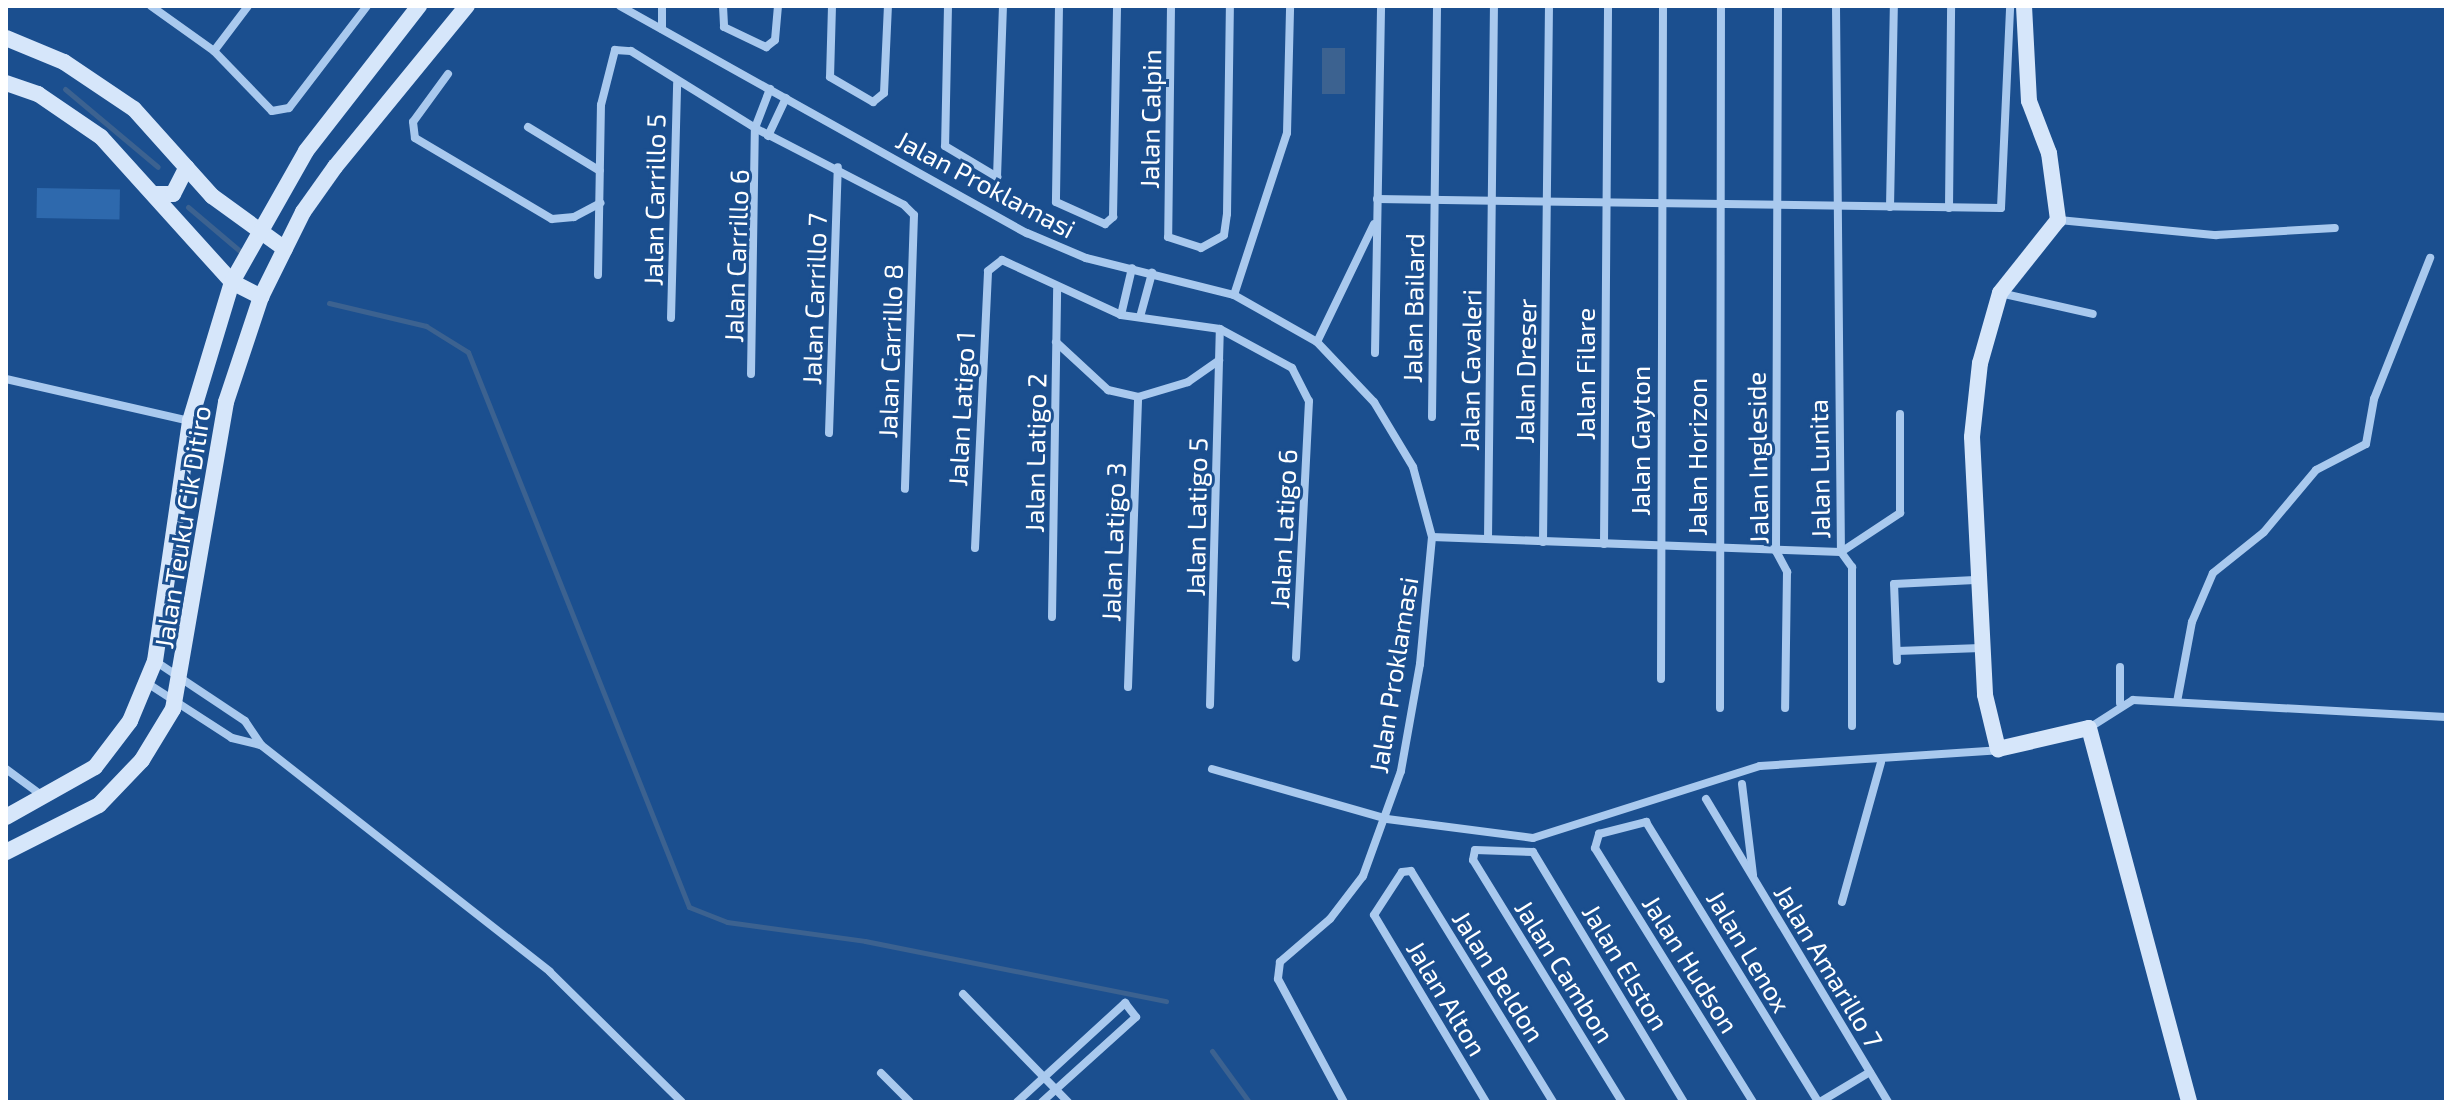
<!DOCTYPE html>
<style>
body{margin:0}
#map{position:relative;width:2452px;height:1108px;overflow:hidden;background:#1b4f8f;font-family:"Exo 2",sans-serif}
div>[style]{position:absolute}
.green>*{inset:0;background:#2e69ad;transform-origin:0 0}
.water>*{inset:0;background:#3c6290;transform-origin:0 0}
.stream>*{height:5px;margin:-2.5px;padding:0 2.5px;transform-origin:2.5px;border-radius:2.5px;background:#3c6290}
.street>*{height:8px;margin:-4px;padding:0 4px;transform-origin:4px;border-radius:4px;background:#a9c9ee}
.secondary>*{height:16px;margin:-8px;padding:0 8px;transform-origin:8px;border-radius:8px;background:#d6e6fa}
span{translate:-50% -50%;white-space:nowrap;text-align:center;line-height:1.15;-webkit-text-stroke:6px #1b4f8f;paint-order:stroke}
.street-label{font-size:26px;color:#fff}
.frame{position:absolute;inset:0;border:8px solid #fff;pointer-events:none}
</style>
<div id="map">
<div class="green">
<i style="left:37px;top:188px;width:83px;height:30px;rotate:1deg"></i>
</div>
<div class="water">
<i style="left:1322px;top:48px;width:23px;height:46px"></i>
</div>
<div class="stream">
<i style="left:65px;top:89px;width:121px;rotate:40deg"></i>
<i style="left:188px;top:207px;width:70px;rotate:40.3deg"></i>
<i style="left:329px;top:303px;width:100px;rotate:13.3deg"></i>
<i style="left:426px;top:326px;width:49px;rotate:31.8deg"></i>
<i style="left:468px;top:352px;width:597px;rotate:68.29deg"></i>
<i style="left:689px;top:907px;width:41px;rotate:21.5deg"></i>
<i style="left:727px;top:922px;width:139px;rotate:7.8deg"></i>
<i style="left:865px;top:941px;width:307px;rotate:11.3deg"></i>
<i style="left:1212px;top:1051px;width:63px;rotate:54deg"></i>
</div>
<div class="street">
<i style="left:151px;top:6px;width:77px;rotate:35.5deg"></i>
<i style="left:214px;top:51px;width:83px;rotate:46deg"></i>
<i style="left:272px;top:111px;width:17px;rotate:-10deg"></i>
<i style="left:289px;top:108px;width:128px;rotate:-52.6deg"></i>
<i style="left:620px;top:6px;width:466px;rotate:29.2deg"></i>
<i style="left:1027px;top:233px;width:64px;rotate:23deg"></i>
<i style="left:1086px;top:258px;width:153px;rotate:14deg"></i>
<i style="left:1234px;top:295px;width:95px;rotate:29.5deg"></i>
<i style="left:1317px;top:342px;width:83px;rotate:46.5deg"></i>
<i style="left:1374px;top:402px;width:76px;rotate:59deg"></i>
<i style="left:1413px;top:467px;width:73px;rotate:74.8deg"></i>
<i style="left:1432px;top:537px;width:128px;rotate:95.4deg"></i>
<i style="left:1420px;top:664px;width:109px;rotate:100.1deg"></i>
<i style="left:1401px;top:771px;width:112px;rotate:109.9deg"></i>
<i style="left:1363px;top:876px;width:54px;rotate:127.5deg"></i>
<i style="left:1330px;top:919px;width:66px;rotate:139.3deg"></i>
<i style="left:1280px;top:962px;width:17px;rotate:97deg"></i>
<i style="left:1278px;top:979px;width:140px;rotate:61.8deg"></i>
<i style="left:723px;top:6px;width:21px;rotate:87deg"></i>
<i style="left:724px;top:27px;width:47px;rotate:25.5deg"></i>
<i style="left:766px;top:47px;width:11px;rotate:-38deg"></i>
<i style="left:775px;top:40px;width:34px;rotate:-85deg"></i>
<i style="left:832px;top:6px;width:71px;rotate:91.6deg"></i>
<i style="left:830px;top:77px;width:50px;rotate:30.2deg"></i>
<i style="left:873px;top:102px;width:14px;rotate:-39deg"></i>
<i style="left:884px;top:93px;width:87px;rotate:-87.4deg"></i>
<i style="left:948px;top:6px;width:140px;rotate:91.2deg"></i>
<i style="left:945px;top:146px;width:61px;rotate:30.8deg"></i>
<i style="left:997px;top:177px;width:171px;rotate:-88deg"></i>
<i style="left:1059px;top:6px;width:196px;rotate:90.9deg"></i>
<i style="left:1056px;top:202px;width:54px;rotate:24.2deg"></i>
<i style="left:1105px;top:224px;width:11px;rotate:-41deg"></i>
<i style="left:1113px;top:217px;width:211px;rotate:-88.9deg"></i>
<i style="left:1171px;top:6px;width:231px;rotate:90.7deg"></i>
<i style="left:1168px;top:237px;width:35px;rotate:18deg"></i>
<i style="left:1201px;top:248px;width:26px;rotate:-29deg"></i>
<i style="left:1224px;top:235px;width:21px;rotate:-82deg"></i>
<i style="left:1227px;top:214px;width:208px;rotate:-89.2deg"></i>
<i style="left:1778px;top:6px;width:545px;rotate:90.21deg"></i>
<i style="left:1776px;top:551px;width:24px;rotate:62deg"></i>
<i style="left:1787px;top:572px;width:136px;rotate:90.8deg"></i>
<i style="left:1836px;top:6px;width:546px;rotate:89.48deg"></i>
<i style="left:1841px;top:552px;width:19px;rotate:54deg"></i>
<i style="left:1852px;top:567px;width:159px;rotate:90deg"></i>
<i style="left:662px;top:29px;width:23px;rotate:-90deg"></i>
<i style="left:214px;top:51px;width:56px;rotate:-52.9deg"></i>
<i style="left:448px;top:74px;width:59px;rotate:126.1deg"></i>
<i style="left:413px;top:122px;width:16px;rotate:83deg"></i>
<i style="left:415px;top:138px;width:159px;rotate:30.6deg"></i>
<i style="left:552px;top:219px;width:22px;rotate:-5deg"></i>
<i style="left:574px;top:217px;width:30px;rotate:-28deg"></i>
<i style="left:528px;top:127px;width:84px;rotate:31.4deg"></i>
<i style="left:768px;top:136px;width:42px;rotate:-64.7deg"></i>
<i style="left:1377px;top:199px;width:624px;rotate:0.83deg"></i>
<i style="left:2001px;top:208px;width:202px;rotate:-87.4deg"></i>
<i style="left:1890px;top:207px;width:201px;rotate:-88.9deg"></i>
<i style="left:1949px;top:208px;width:202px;rotate:-89.4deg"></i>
<i style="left:2059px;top:220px;width:158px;rotate:5.5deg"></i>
<i style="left:2216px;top:235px;width:119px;rotate:-3.4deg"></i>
<i style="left:598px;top:275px;width:170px;rotate:-89deg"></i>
<i style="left:601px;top:105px;width:57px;rotate:-75.7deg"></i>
<i style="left:615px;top:50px;width:16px;rotate:4deg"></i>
<i style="left:631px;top:51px;width:146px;rotate:31.8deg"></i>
<i style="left:755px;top:128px;width:168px;rotate:27.3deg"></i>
<i style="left:904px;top:205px;width:14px;rotate:45deg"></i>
<i style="left:914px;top:215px;width:274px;rotate:91.9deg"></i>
<i style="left:2000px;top:293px;width:95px;rotate:12.7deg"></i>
<i style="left:1234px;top:295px;width:170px;rotate:-71.9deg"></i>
<i style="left:1287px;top:133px;width:127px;rotate:-88.6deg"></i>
<i style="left:1121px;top:315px;width:48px;rotate:-76.8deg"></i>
<i style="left:1140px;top:317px;width:46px;rotate:-74.7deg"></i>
<i style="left:671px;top:318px;width:235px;rotate:-88.5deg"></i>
<i style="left:1056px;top:342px;width:71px;rotate:42.7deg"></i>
<i style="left:1108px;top:390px;width:31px;rotate:13deg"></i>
<i style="left:1138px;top:397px;width:52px;rotate:-16.7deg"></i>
<i style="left:1188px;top:382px;width:38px;rotate:-35deg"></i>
<i style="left:1317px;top:342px;width:131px;rotate:-64.2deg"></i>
<i style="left:1375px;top:353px;width:347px;rotate:-89deg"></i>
<i style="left:751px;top:374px;width:246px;rotate:-89.1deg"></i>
<i style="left:755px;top:128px;width:42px;rotate:-69deg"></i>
<i style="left:6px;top:379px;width:189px;rotate:12.9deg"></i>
<i style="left:1432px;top:417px;width:411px;rotate:-89.3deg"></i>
<i style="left:829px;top:433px;width:266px;rotate:-88.1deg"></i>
<i style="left:1432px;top:537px;width:409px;rotate:2.1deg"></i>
<i style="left:1841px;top:552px;width:71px;rotate:-33.5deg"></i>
<i style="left:1900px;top:513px;width:99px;rotate:-90deg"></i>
<i style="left:1488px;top:539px;width:533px;rotate:-89.36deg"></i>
<i style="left:1543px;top:542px;width:536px;rotate:-89.36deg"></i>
<i style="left:1604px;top:544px;width:538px;rotate:-89.57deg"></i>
<i style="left:975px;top:548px;width:277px;rotate:-87.3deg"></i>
<i style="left:988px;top:271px;width:18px;rotate:-38deg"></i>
<i style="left:1002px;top:260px;width:131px;rotate:24.8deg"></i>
<i style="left:1121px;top:315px;width:100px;rotate:8deg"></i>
<i style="left:1220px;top:329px;width:82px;rotate:28.4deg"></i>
<i style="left:1292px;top:368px;width:37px;rotate:63deg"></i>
<i style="left:1309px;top:401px;width:257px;rotate:92.9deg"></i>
<i style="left:1052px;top:617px;width:328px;rotate:-89.1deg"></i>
<i style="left:1897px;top:651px;width:84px;rotate:-2deg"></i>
<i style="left:155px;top:661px;width:108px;rotate:33.7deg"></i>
<i style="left:245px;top:721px;width:29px;rotate:56deg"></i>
<i style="left:261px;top:745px;width:367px;rotate:38.1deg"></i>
<i style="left:550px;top:972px;width:185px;rotate:44.6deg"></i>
<i style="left:1897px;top:661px;width:77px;rotate:-92.2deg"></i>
<i style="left:1894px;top:584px;width:81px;rotate:-2.8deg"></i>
<i style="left:1661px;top:679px;width:673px;rotate:-89.83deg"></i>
<i style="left:147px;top:683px;width:101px;rotate:32.9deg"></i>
<i style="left:232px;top:738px;width:30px;rotate:14deg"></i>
<i style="left:1128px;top:687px;width:290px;rotate:-88deg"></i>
<i style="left:2177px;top:702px;width:81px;rotate:-79.4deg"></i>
<i style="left:2192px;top:622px;width:53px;rotate:-66.8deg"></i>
<i style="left:2213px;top:573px;width:65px;rotate:-38.8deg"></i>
<i style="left:2264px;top:532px;width:81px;rotate:-50deg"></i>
<i style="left:2316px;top:470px;width:56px;rotate:-27.5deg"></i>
<i style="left:2366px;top:444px;width:46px;rotate:-79.9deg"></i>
<i style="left:2374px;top:399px;width:152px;rotate:-68.3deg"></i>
<i style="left:2120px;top:703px;width:36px;rotate:-90deg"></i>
<i style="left:1210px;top:705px;width:376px;rotate:-88.5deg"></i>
<i style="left:1720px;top:708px;width:702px;rotate:-89.92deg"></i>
<i style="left:2089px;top:728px;width:52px;rotate:-32.5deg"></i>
<i style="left:2133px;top:700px;width:313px;rotate:3.1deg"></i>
<i style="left:6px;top:769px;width:47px;rotate:36.4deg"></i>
<i style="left:1212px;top:769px;width:182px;rotate:15.9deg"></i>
<i style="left:1387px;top:819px;width:147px;rotate:7.4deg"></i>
<i style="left:1533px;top:838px;width:238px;rotate:-17.6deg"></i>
<i style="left:1760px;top:766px;width:239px;rotate:-3.8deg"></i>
<i style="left:1742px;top:784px;width:92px;rotate:83.1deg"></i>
<i style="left:1706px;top:799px;width:353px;rotate:59deg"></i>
<i style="left:1842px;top:902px;width:145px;rotate:-74.4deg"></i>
<i style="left:963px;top:994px;width:151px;rotate:45.8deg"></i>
<i style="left:881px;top:1073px;width:41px;rotate:45deg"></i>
<i style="left:1017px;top:1102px;width:147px;rotate:-42.5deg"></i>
<i style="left:1125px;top:1003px;width:18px;rotate:52deg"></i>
<i style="left:1136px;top:1017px;width:127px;rotate:137.9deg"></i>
<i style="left:1486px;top:1102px;width:218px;rotate:-120.9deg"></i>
<i style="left:1374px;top:915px;width:51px;rotate:-56.9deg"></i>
<i style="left:1402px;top:872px;width:9px;rotate:-6deg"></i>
<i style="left:1411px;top:871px;width:271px;rotate:58.4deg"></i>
<i style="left:1622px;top:1102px;width:284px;rotate:-121.6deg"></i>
<i style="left:1473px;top:860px;width:10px;rotate:-79deg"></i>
<i style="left:1475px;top:850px;width:58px;rotate:2deg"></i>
<i style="left:1533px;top:852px;width:292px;rotate:58.9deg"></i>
<i style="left:1753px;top:1102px;width:299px;rotate:-121.9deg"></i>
<i style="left:1595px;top:848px;width:15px;rotate:-74deg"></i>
<i style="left:1599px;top:834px;width:49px;rotate:-14.3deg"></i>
<i style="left:1646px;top:822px;width:329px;rotate:58.4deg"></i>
<i style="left:1820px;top:1102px;width:58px;rotate:-31deg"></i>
</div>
<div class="secondary">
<i style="left:2024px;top:6px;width:95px;rotate:87deg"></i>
<i style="left:2029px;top:101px;width:56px;rotate:69deg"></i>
<i style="left:2049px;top:153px;width:68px;rotate:82.3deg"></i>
<i style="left:2058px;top:220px;width:93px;rotate:128.5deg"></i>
<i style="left:2000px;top:293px;width:73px;rotate:105.9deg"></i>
<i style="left:1980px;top:363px;width:74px;rotate:96.2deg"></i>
<i style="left:1972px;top:437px;width:258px;rotate:87.1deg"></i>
<i style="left:1985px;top:695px;width:56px;rotate:76.5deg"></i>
<i style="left:1998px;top:749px;width:93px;rotate:-13deg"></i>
<i style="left:2089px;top:728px;width:387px;rotate:75deg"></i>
<i style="left:6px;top:38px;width:63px;rotate:22.5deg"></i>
<i style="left:64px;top:62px;width:84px;rotate:33.9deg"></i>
<i style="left:134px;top:109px;width:117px;rotate:48.1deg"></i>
<i style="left:212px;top:196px;width:90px;rotate:36deg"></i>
<i style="left:6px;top:83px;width:34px;rotate:19deg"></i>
<i style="left:38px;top:94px;width:76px;rotate:34.3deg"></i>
<i style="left:101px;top:137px;width:195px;rotate:47.9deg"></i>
<i style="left:232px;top:282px;width:33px;rotate:27deg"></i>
<i style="left:155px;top:194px;width:18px"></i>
<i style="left:173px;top:194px;width:30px;rotate:-63deg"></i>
<i style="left:6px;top:817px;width:102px;rotate:-29.3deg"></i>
<i style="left:95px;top:767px;width:58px;rotate:-52.7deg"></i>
<i style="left:130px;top:721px;width:65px;rotate:-67.4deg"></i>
<i style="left:155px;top:661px;width:243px;rotate:-81.7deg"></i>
<i style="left:190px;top:421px;width:145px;rotate:-73.2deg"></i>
<i style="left:232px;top:282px;width:150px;rotate:-60.5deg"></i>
<i style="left:306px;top:151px;width:184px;rotate:-52.1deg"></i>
<i style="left:6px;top:852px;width:104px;rotate:-26.8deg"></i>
<i style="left:99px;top:805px;width:62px;rotate:-46.3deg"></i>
<i style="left:142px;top:760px;width:60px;rotate:-58.7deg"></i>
<i style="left:173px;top:709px;width:312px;rotate:-80.2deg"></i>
<i style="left:226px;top:402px;width:111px;rotate:-71.6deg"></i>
<i style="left:261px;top:297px;width:95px;rotate:-63.7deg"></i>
<i style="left:303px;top:212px;width:55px;rotate:-54.6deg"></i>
<i style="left:335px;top:167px;width:208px;rotate:-50.7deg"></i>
</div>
<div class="street-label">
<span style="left:1150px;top:119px;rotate:-89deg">Jalan Calpin</span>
<span style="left:986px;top:184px;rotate:28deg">Jalan Proklamasi</span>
<span style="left:654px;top:200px;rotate:-89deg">Jalan Carrillo 5</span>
<span style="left:736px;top:256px;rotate:-88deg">Jalan Carrillo 6</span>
<span style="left:814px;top:299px;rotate:-88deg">Jalan Carrillo 7</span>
<span style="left:1413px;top:308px;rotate:-89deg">Jalan Bailard</span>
<span style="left:890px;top:351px;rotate:-88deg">Jalan Carrillo 8</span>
<span style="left:1470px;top:370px;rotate:-89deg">Jalan Cavaleri</span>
<span style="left:1525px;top:371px;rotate:-89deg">Jalan Dreser</span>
<span style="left:1585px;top:374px;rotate:-90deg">Jalan Filare</span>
<span style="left:961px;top:409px;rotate:-87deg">Jalan Latigo 1</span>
<span style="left:1640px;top:441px;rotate:-90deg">Jalan Gayton</span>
<span style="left:1035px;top:453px;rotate:-89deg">Jalan Latigo 2</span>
<span style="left:1697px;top:457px;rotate:-90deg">Jalan Horizon</span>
<span style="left:1757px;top:458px;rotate:-91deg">Jalan Ingleside</span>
<span style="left:1819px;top:469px;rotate:-91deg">Jalan Lunita</span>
<span style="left:1196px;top:517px;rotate:-89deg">Jalan Latigo 5</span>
<span style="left:182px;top:527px;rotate:-81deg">Jalan Teuku Cik Ditiro</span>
<span style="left:1283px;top:529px;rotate:-87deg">Jalan Latigo 6</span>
<span style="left:1113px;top:542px;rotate:-88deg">Jalan Latigo 3</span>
<span style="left:1393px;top:675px;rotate:-81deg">Jalan Proklamasi</span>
<span style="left:1749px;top:951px;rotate:59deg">Jalan Lenox</span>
<span style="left:1691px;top:964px;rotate:58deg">Jalan Hudson</span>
<span style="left:1829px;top:966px;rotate:59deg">Jalan Amarillo 7</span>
<span style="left:1626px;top:967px;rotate:59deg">Jalan Elston</span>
<span style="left:1565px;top:971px;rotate:58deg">Jalan Cambon</span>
<span style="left:1499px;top:976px;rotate:58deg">Jalan Beldon</span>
<span style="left:1447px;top:998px;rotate:59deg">Jalan Alton</span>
</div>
<div class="frame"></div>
</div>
